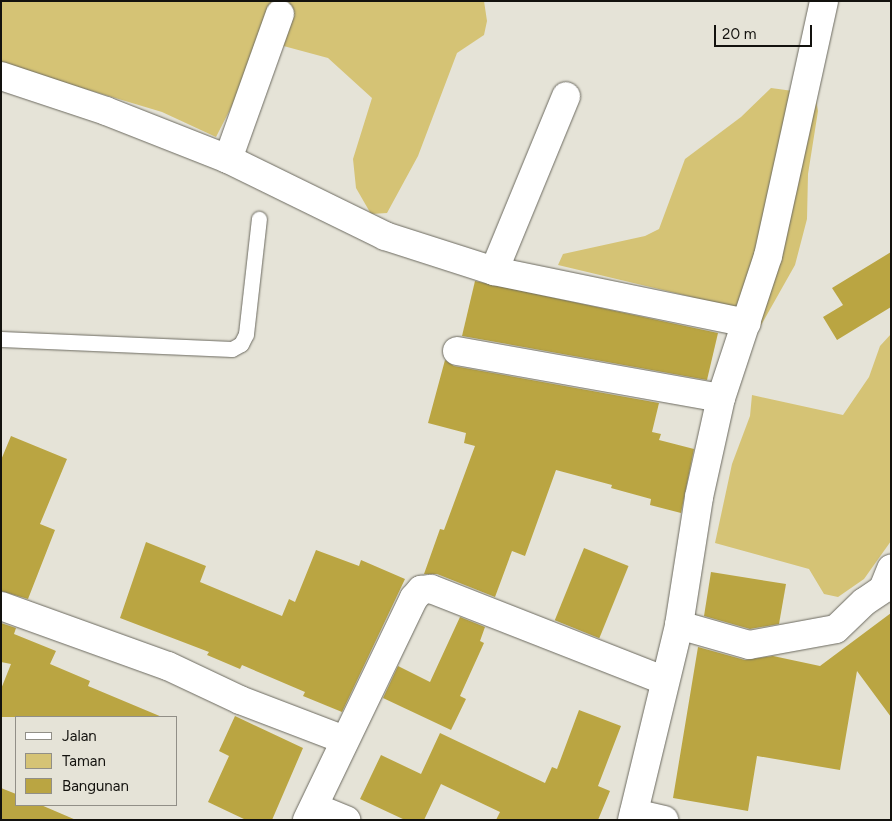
<!DOCTYPE html>
<style>
body{margin:0}
#map{position:relative;width:892px;height:821px;overflow:hidden;background:#e5e3d7;font-family:Figtree,sans-serif}
div>[style]{position:absolute}
.green>*{inset:0;background:#d5c375}
.building>*{inset:0;background:#baa542;transform-origin:0 0}
.roads{filter:drop-shadow(0 0 1px #6c6a60) drop-shadow(0 0 1px #6c6a60)}
.service>*{height:15px;margin:-7.5px;padding:0 7.5px;transform-origin:7.5px;border-radius:7.5px;background:#fff}
.minor>*{height:28px;margin:-14px;padding:0 14px;transform-origin:14px;border-radius:14px;background:#fff}
span{translate:-50% -50%;white-space:nowrap;text-align:center;line-height:1.15;-webkit-text-stroke:5px #e5e3d7;paint-order:stroke}
.frame{position:absolute;inset:0;border:2px solid #13120e;pointer-events:none}
.legend{position:absolute;left:15px;top:716px;width:162px;height:90px;box-sizing:border-box;background:#e5e3d7;border:1px solid #918f87;margin:0;padding:6px 9px;list-style:none;font-size:15px;color:#13120e}
.legend li{display:flex;align-items:center;gap:10px;height:25px}
.legend b{width:25px;border:1px solid #918f87}
.scale{position:absolute;left:714px;top:25px;width:98px;height:22px;box-sizing:border-box;border:2px solid #13120e;border-top:0;padding-left:6px;font-size:15px;line-height:18px;white-space:nowrap;color:#13120e;-webkit-text-stroke:4px #e5e3d7;paint-order:stroke}
</style>
<div id="map">
<div class="green">
<i style="clip-path:polygon(1px 1px,484px 1px,487px 21px,484px 35px,457px 53px,418px 156px,387px 213px,371px 214px,356px 188px,353px 159px,372px 98px,328px 58px,265px 41px,216px 137px,162px 112px,5px 65px,1px 68px)"></i>
<i style="clip-path:polygon(771px 88px,815px 94px,818px 111px,808px 174px,807px 219px,795px 265px,751px 343px,717px 328px,692px 297px,558px 265px,563px 254px,645px 236px,659px 229px,685px 159px,741px 117px)"></i>
<i style="clip-path:polygon(891px 334px,891px 541px,864px 579px,838px 597px,824px 594px,809px 569px,715px 543px,732px 464px,750px 416px,752px 395px,843px 415px,869px 377px,880px 346px)"></i>
</div>
<div class="building">
<i style="clip-path:polygon(891px 252px,891px 307px,837px 340px,823px 317px,843px 305px,832px 288px)"></i>
<i style="clip-path:polygon(475px 281px,718px 333px,707px 380px,462px 336px)"></i>
<i style="clip-path:polygon(445px 360px,454px 366px,659px 403px,652px 432px,661px 434px,659px 440px,694px 449px,681px 513px,650px 505px,651px 499px,611px 488px,612px 485px,556px 470px,525px 556px,512px 551px,495px 597px,437px 574px,424px 574px,440px 529px,444px 530px,475px 446px,464px 443px,466px 433px,428px 423px)"></i>
<i style="clip-path:polygon(11px 436px,67px 459px,40px 524px,55px 530px,28px 599px,1px 591px,1px 460px)"></i>
<i style="clip-path:polygon(146px 542px,206px 566px,200px 582px,282px 616px,289px 599px,295px 602px,316px 550px,359px 566px,361px 560px,405px 579px,342px 712px,303px 696px,305px 692px,242px 665px,240px 669px,207px 655px,209px 652px,120px 618px)"></i>
<i style="left:584px;top:548px;width:48px;height:78px;rotate:22deg"></i>
<i style="clip-path:polygon(711px 572px,786px 584px,779px 624px,750px 629px,704px 616px)"></i>
<i style="clip-path:polygon(891px 613px,891px 717px,857px 671px,840px 770px,757px 756px,748px 811px,673px 798px,698px 647px,745px 660px,773px 656px,820px 666px)"></i>
<i style="clip-path:polygon(460px 617px,485px 627px,480px 641px,484px 643px,460px 696px,466px 699px,451px 730px,383px 698px,398px 666px,430px 682px)"></i>
<i style="clip-path:polygon(1px 623px,16px 628px,14px 634px,56px 651px,50px 664px,90px 681px,88px 686px,162px 717px,1px 717px,1px 689px,11px 664px,1px 662px)"></i>
<i style="clip-path:polygon(579px 710px,621px 726px,598px 786px,610px 791px,598px 820px,496px 820px,500px 812px,441px 784px,424px 820px,405px 820px,360px 799px,381px 755px,421px 774px,440px 733px,545px 783px,552px 767px,557px 769px)"></i>
<i style="clip-path:polygon(235px 716px,303px 748px,272px 820px,246px 820px,208px 802px,229px 756px,219px 751px)"></i>
<i style="clip-path:polygon(1px 788px,16px 794px,16px 805px,41px 805px,76px 820px,1px 820px)"></i>
</div>
<div class="roads">
<div class="service">
<i style="left:1px;top:339px;width:231px;rotate:2.5deg"></i>
<i style="left:232px;top:349px;width:10px;rotate:-29deg"></i>
<i style="left:241px;top:344px;width:11px;rotate:-63deg"></i>
<i style="left:246px;top:334px;width:116px;rotate:-83.6deg"></i>
</div>
<div class="minor">
<i style="left:1px;top:76px;width:111px;rotate:18.4deg"></i>
<i style="left:106px;top:111px;width:131px;rotate:21.5deg"></i>
<i style="left:228px;top:159px;width:175px;rotate:26.1deg"></i>
<i style="left:385px;top:236px;width:114px;rotate:17.8deg"></i>
<i style="left:494px;top:271px;width:258px;rotate:11.6deg"></i>
<i style="left:228px;top:159px;width:154px;rotate:-70.3deg"></i>
<i style="left:494px;top:271px;width:189px;rotate:-67.6deg"></i>
<i style="left:457px;top:351px;width:268px;rotate:10.1deg"></i>
<i style="left:1px;top:606px;width:177px;rotate:19.8deg"></i>
<i style="left:168px;top:666px;width:80px;rotate:25.3deg"></i>
<i style="left:240px;top:700px;width:112px;rotate:20.9deg"></i>
<i style="left:679px;top:625px;width:73px;rotate:15.9deg"></i>
<i style="left:749px;top:645px;width:88px;rotate:-10.4deg"></i>
<i style="left:836px;top:629px;width:39px;rotate:-44deg"></i>
<i style="left:864px;top:602px;width:23px;rotate:-34deg"></i>
<i style="left:883px;top:589px;width:22px;rotate:-68deg"></i>
<i style="left:314px;top:807px;width:35px;rotate:22deg"></i>
<i style="left:634px;top:813px;width:31px;rotate:13deg"></i>
<i style="left:307px;top:820px;width:246px;rotate:-64.3deg"></i>
<i style="left:414px;top:598px;width:11px;rotate:-49deg"></i>
<i style="left:421px;top:590px;width:10px;rotate:-6deg"></i>
<i style="left:431px;top:589px;width:249px;rotate:21.4deg"></i>
<i style="left:632px;top:820px;width:201px;rotate:-76.4deg"></i>
<i style="left:679px;top:625px;width:130px;rotate:-81.1deg"></i>
<i style="left:699px;top:497px;width:101px;rotate:-77.5deg"></i>
<i style="left:721px;top:398px;width:150px;rotate:-71.7deg"></i>
<i style="left:768px;top:256px;width:261px;rotate:-77.6deg"></i>
</div>
</div>
<div class="frame"></div>
<ul class="legend">
<li><b style="height:6px;background:#fff"></b>Jalan</li>
<li><b style="height:14px;background:#d5c375"></b>Taman</li>
<li><b style="height:14px;background:#baa542"></b>Bangunan</li>
</ul>
<div class="scale">20 m</div>
</div>
